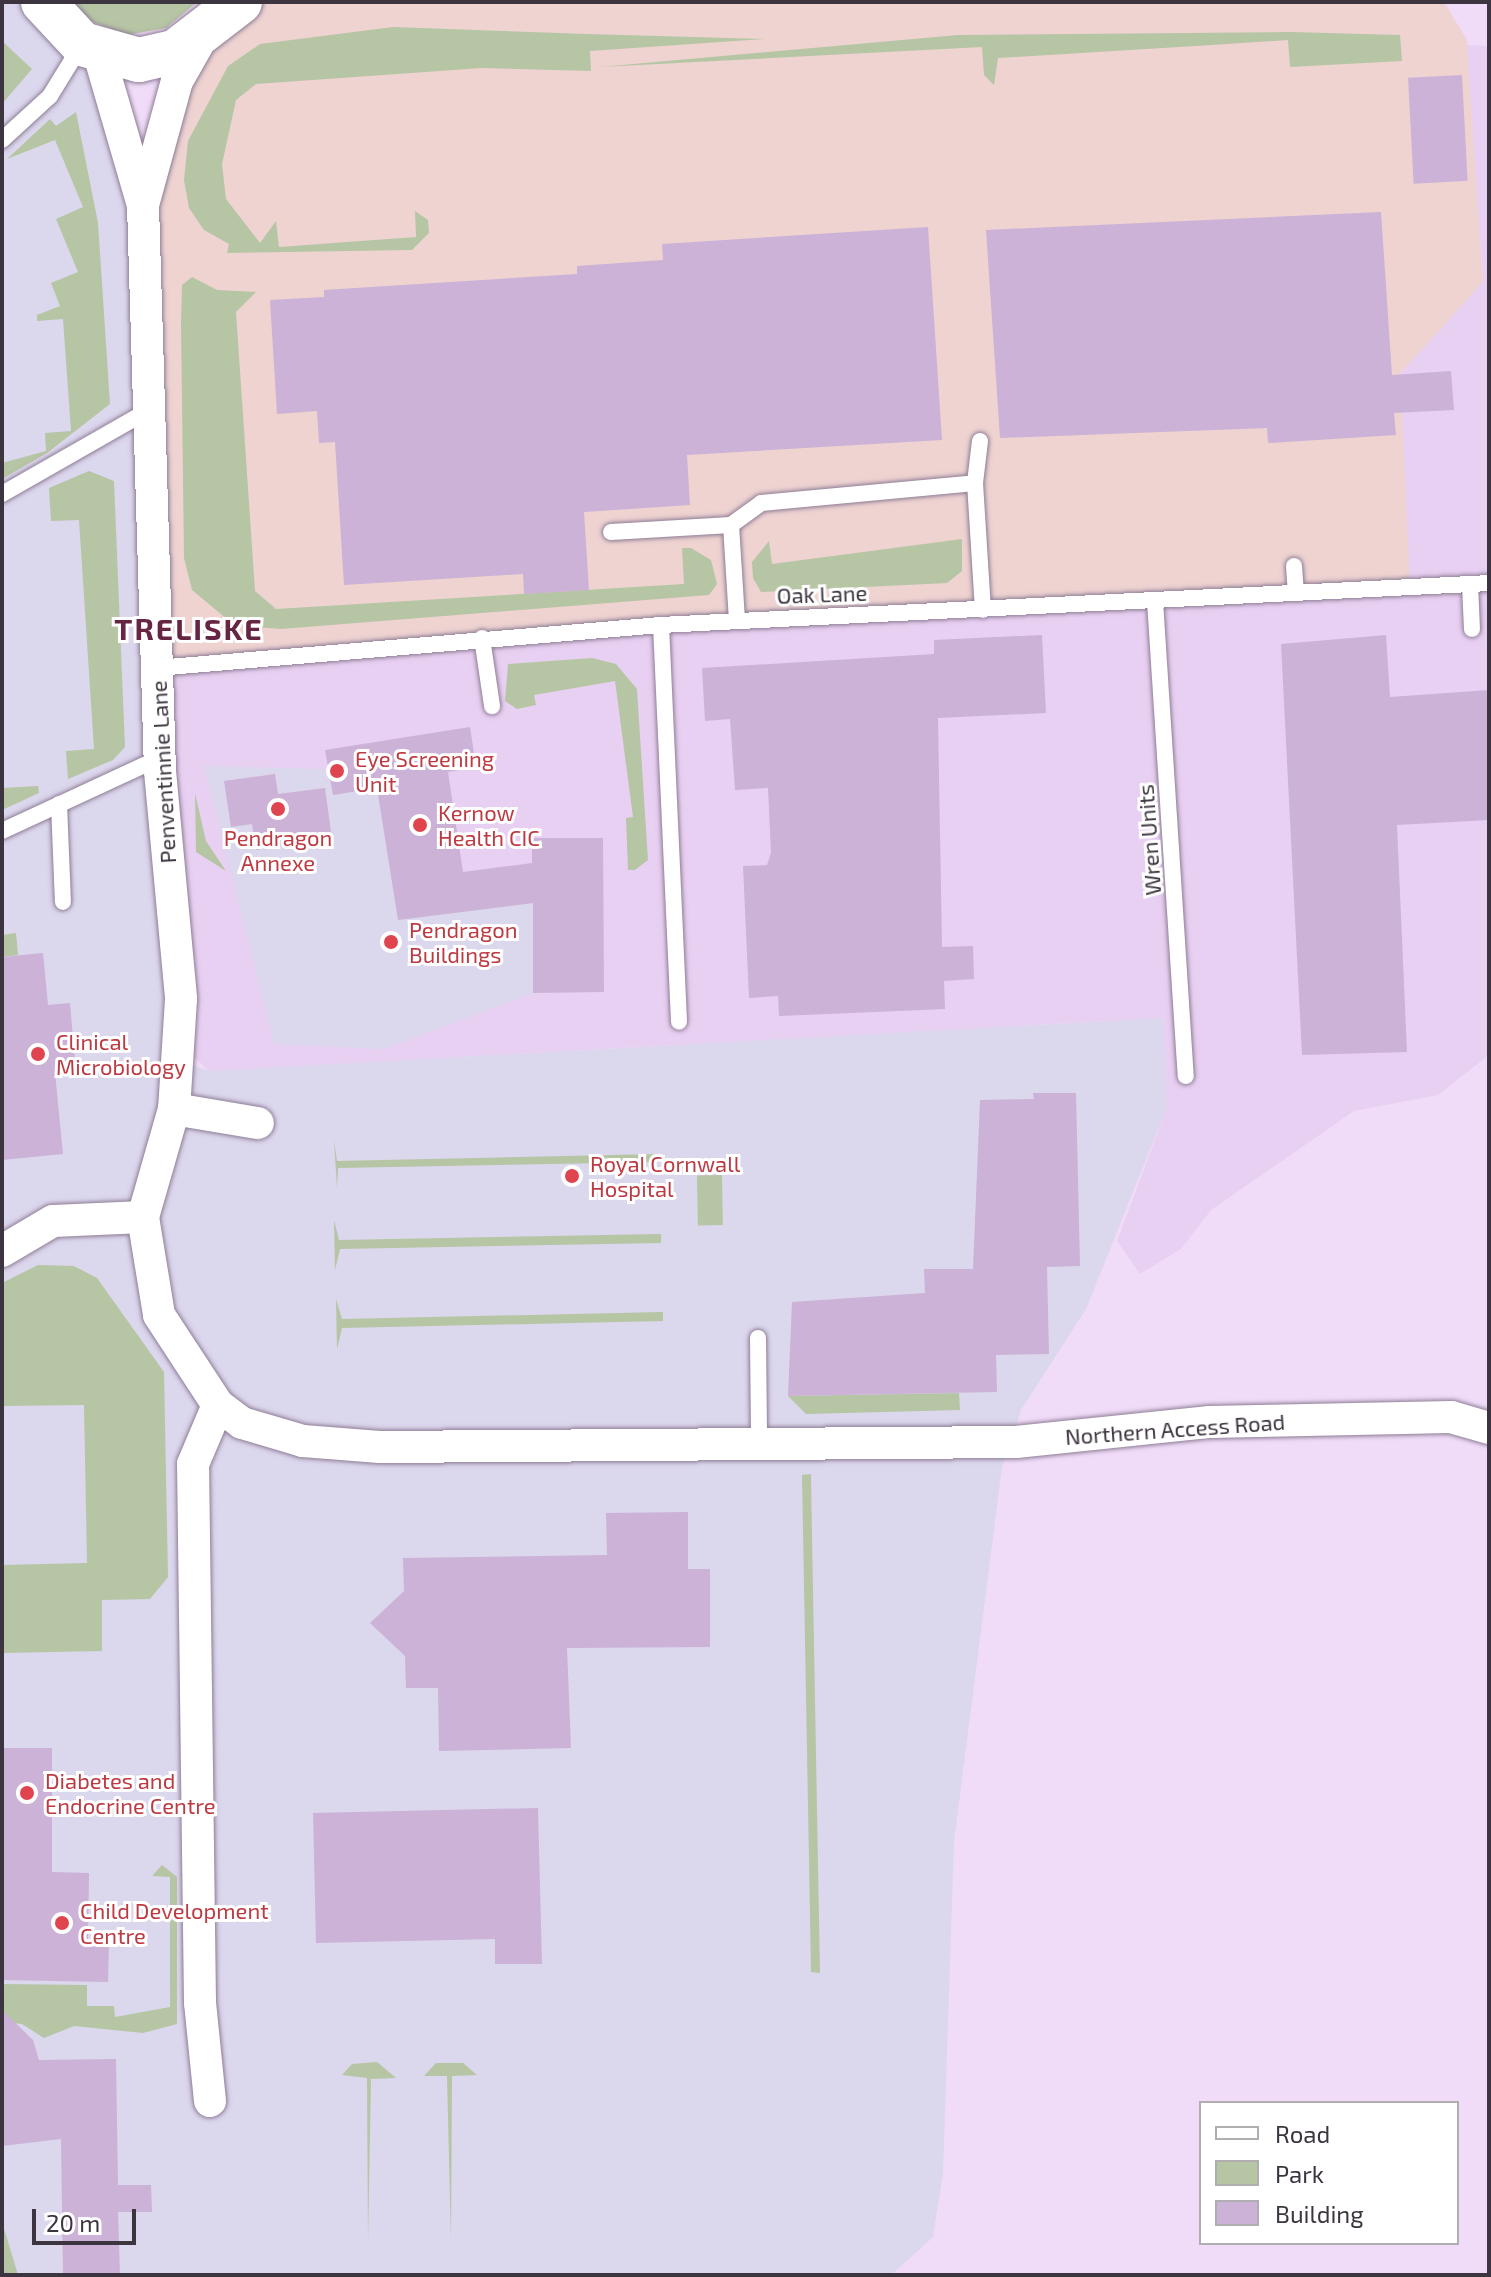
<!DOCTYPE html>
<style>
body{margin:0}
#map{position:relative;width:1491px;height:2277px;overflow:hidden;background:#f0dcf8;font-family:"Exo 2",sans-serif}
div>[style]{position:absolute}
.commercial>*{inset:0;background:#eed3d1}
.built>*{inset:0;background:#e8d0f2}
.medical>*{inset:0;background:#dbd7ed}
.green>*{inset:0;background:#b6c5a4;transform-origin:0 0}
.building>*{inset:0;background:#cbb2d6;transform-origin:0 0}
.roads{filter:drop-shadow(0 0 2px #8f7d96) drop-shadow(0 0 2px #8f7d96)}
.lane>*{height:16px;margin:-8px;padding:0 8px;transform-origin:8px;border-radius:8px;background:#fff}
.street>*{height:32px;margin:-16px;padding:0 16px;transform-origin:16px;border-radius:16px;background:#fff}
.highway>*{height:44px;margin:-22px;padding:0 22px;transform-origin:22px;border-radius:22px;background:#fff}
.dots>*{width:22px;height:22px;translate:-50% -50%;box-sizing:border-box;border:4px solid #fff;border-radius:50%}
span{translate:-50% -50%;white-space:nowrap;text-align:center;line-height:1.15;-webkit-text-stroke:6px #fff;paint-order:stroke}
.street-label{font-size:22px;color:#3c343f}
.health-label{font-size:22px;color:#be3a42}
.left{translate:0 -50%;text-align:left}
.district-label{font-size:30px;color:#662542;font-weight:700;letter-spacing:2px}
.frame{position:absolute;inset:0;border:4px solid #3c343f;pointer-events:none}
.legend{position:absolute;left:1199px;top:2101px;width:260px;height:144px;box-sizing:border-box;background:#fff;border:2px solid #b1aeb2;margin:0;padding:10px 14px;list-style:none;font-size:24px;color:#3c343f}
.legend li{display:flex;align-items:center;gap:16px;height:40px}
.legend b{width:40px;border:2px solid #b1aeb2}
.scale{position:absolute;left:32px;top:2209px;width:104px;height:36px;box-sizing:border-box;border:4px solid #3c343f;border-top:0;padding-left:10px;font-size:24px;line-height:28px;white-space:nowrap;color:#3c343f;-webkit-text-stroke:6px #fff;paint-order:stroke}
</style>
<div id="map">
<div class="commercial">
<i style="clip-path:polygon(240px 2px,1444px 2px,1467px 40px,1483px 282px,1400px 374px,1411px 586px,157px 668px,154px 160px,177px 81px)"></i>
</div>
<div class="built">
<i style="clip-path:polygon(1467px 45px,1489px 46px,1489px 1055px,1438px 1095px,1354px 1111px,1211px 1210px,1181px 1249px,1140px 1274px,1117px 1241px,1166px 1110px,1162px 1018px,209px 1071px,182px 1046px,157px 668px,482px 638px,1410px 586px,1400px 374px,1483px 282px)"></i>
</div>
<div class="medical">
<i style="clip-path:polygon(2px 2px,25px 2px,82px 44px,143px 205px,181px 1062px,210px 1071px,1163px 1018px,1166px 1110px,1086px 1309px,1021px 1410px,1002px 1467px,954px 1842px,943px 2173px,933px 2237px,891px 2275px,2px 2275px)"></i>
<i style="clip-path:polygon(204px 766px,448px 772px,464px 878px,533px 891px,533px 993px,385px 1049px,274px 1044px)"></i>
</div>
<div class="green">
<i style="clip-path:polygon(72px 2px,197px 2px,166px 28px,127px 35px,90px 21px)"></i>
<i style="clip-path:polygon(393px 27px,587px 34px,765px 39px,590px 51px,591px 71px,482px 68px,256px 84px,236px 100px,222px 164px,226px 199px,260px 243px,276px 221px,279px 247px,416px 237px,415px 211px,428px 220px,429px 233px,412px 250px,227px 253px,229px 244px,204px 230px,189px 208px,184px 180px,188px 141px,228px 66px,260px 44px)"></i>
<i style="clip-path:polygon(1290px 32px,1400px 35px,1402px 61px,1290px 67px,1288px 40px,1212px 45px,998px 58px,994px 85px,984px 75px,982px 47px,600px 67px,958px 35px)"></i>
<i style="clip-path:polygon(2px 41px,32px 69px,2px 104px)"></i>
<i style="clip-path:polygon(76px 112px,98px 223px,110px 404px,47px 453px,2px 479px,2px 463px,46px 451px,45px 433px,71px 431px,63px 319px,37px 321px,37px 315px,60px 306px,51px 283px,78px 272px,56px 219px,83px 207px,55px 140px,7px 159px,50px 119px,56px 126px)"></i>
<i style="clip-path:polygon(192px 277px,217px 290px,256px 292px,236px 312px,255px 591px,276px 609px,684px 584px,682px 548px,691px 548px,711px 560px,717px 584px,709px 595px,281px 629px,234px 625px,192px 590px,184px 558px,181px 324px,182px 285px)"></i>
<i style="clip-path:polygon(89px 471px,114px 481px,125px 747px,113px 760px,68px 779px,66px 751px,94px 749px,79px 520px,51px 521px,49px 488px)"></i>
<i style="clip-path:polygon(962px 539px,962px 571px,947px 583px,761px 592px,753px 578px,752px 562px,769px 541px,772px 564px)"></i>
<i style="clip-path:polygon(592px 658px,616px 664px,637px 689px,648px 860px,635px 870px,628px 870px,626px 818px,633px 817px,615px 681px,534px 695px,536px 705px,517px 709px,505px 701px,508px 664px)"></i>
<i style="clip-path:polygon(38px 786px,39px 793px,2px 810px,2px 788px)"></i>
<i style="clip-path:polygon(195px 793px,206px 841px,226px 871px,196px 852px)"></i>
<i style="clip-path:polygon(16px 933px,18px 955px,2px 957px,2px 935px)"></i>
<i style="clip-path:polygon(334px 1140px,337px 1161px,659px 1154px,659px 1162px,338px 1168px,337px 1188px)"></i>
<i style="left:722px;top:1175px;width:50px;height:25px;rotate:89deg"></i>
<i style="clip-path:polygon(334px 1220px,339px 1240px,661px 1234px,661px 1243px,340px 1249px,335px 1270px)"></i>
<i style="clip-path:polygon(38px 1265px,74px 1266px,97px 1278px,164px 1372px,168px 1577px,150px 1599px,102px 1600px,102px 1651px,2px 1653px,2px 1565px,87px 1563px,84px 1405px,2px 1406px,2px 1283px)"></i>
<i style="clip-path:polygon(336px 1299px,342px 1319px,663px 1312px,663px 1321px,342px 1328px,337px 1349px)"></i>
<i style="clip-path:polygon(959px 1393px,960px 1410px,806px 1414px,788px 1396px)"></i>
<i style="clip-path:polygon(811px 1474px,812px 1536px,820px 1973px,811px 1972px,802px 1475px)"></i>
<i style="clip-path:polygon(162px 1865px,177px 1877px,177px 2024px,143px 2033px,74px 2026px,44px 2038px,22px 2024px,2px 2022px,2px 1984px,87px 1985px,87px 2006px,114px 2006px,115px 2017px,170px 2007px,170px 1877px,152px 1876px)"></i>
<i style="clip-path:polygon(377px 2062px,396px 2078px,371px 2079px,368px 2242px,367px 2078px,342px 2075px,352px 2064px)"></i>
<i style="clip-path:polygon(436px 2063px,463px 2063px,477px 2075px,452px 2076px,451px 2240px,447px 2076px,424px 2076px)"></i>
<i style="clip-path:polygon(2px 2222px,18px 2275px,2px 2275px)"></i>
</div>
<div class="building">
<i style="left:1462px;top:75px;width:106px;height:54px;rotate:87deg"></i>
<i style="clip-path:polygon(1381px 212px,1392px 375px,1451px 371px,1454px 410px,1394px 413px,1396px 435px,1268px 443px,1267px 428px,1000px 438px,986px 230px)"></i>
<i style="clip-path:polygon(928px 227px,942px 440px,687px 455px,690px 505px,584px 512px,589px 590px,524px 594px,523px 574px,344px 585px,335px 442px,319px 443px,317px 411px,277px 414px,270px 300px,324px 297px,324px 290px,577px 274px,577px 266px,663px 260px,662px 244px)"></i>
<i style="clip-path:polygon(1042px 635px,1046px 713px,938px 718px,942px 947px,973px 946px,974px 979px,944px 981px,945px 1009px,779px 1016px,778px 996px,749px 998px,743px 866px,767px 865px,771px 853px,768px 788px,735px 790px,730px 719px,705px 721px,702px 668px,934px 654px,934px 640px)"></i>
<i style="clip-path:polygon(1386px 635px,1390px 697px,1489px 690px,1489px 820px,1397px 825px,1407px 1052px,1302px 1055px,1281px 644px)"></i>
<i style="clip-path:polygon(470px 727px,476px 767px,448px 772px,463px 872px,532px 863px,532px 838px,603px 838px,604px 992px,533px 993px,533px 903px,398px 920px,377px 788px,333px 795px,325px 750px)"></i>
<i style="clip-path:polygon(275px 774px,278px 794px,325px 788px,332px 839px,256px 850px,252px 824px,231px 827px,224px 781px)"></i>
<i style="clip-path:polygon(43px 953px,48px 1005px,70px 1003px,73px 1038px,76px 1071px,55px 1073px,63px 1154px,2px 1160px,2px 957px)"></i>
<i style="clip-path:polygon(1033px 1093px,1076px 1093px,1080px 1266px,1047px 1267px,1049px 1354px,996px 1355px,997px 1392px,788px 1396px,792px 1302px,925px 1293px,924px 1269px,973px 1269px,980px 1100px,1034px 1099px)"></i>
<i style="clip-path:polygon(688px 1512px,688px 1569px,710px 1569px,710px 1647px,567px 1648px,571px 1748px,439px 1751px,438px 1688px,406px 1688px,405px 1656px,370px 1623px,404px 1591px,403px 1558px,607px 1555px,606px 1513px)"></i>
<i style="clip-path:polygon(2px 1748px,52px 1748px,52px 1872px,89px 1873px,88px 1940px,109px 1940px,108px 1982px,2px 1980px)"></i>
<i style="clip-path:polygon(538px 1808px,542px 1964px,495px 1964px,495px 1939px,316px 1943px,313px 1813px)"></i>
<i style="clip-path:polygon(2px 2010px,33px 2040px,39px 2060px,116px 2059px,118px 2185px,151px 2185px,152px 2212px,118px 2212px,120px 2275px,63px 2275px,61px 2139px,2px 2146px)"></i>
</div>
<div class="roads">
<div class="lane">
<i style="left:2px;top:140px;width:65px;rotate:-42.5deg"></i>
<i style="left:50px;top:96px;width:61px;rotate:-58.4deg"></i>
<i style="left:980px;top:441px;width:42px;rotate:96.8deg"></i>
<i style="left:975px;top:483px;width:127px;rotate:86.4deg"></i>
<i style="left:2px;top:494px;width:169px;rotate:-29.7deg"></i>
<i style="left:731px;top:525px;width:95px;rotate:86.4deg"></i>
<i style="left:611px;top:532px;width:120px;rotate:-3.3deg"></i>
<i style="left:731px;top:525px;width:37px;rotate:-36deg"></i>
<i style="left:761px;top:503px;width:215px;rotate:-5.3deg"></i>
<i style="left:1294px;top:566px;width:27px;rotate:86deg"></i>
<i style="left:1470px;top:584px;width:45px;rotate:87.5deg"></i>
<i style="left:1155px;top:601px;width:476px;rotate:86.3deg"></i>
<i style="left:661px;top:625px;width:397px;rotate:87.4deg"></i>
<i style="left:482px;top:638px;width:69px;rotate:81.6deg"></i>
<i style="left:157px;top:668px;width:506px;rotate:-4.88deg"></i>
<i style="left:661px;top:625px;width:829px;rotate:-2.9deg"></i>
<i style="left:59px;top:804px;width:98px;rotate:87.7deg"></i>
<i style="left:2px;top:831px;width:173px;rotate:-24.9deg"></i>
<i style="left:758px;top:1338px;width:104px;rotate:89.4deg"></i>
</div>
<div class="street">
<i style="left:99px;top:54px;width:157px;rotate:73.8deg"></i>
<i style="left:143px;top:205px;width:566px;rotate:88.28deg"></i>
<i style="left:160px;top:771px;width:229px;rotate:84.7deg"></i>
<i style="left:181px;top:999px;width:110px;rotate:93.6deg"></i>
<i style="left:174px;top:1109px;width:112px;rotate:106deg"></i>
<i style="left:143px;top:1217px;width:99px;rotate:80.7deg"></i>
<i style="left:159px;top:1315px;width:108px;rotate:56.8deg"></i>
<i style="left:218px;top:1405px;width:30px;rotate:37deg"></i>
<i style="left:242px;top:1423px;width:64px;rotate:16.4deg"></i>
<i style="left:303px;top:1441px;width:77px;rotate:4.5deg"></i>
<i style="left:380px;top:1447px;width:636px;rotate:-0.45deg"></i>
<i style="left:1016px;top:1442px;width:195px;rotate:-5.9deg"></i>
<i style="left:1210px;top:1422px;width:241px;rotate:-1.2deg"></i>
<i style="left:1451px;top:1417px;width:40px;rotate:16deg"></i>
<i style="left:143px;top:205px;width:129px;rotate:-74.7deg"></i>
<i style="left:177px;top:81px;width:51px;rotate:-60.4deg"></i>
<i style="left:174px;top:1109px;width:85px;rotate:9.5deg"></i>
<i style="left:2px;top:1251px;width:59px;rotate:-30.5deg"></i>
<i style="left:53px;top:1221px;width:90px;rotate:-2.5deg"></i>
<i style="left:210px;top:2101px;width:99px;rotate:-95.8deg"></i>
<i style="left:200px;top:2003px;width:539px;rotate:-90.74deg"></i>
<i style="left:193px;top:1464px;width:64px;rotate:-67deg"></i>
</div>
<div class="highway">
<i style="left:43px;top:2px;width:57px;rotate:47.1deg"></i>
<i style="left:82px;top:44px;width:59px;rotate:15.7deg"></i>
<i style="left:139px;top:60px;width:37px;rotate:-13deg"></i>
<i style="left:175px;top:52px;width:82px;rotate:-37.6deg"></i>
</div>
</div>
<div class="dots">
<i style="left:337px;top:771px;background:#e0444e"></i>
<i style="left:278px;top:809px;background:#e0444e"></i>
<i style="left:420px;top:825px;background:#e0444e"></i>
<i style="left:391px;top:942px;background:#e0444e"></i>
<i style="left:38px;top:1054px;background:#e0444e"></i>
<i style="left:572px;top:1176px;background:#e0444e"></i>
<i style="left:27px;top:1793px;background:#e0444e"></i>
<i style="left:62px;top:1923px;background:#e0444e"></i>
</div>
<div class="street-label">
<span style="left:822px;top:594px;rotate:-2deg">Oak Lane</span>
<span style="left:163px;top:772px;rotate:-93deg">Penventinnie Lane</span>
<span style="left:1149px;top:840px;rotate:-94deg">Wren Units</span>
<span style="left:1175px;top:1429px;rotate:-4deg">Northern Access Road</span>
</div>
<div class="health-label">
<span class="left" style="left:355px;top:771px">Eye Screening<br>Unit</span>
<span class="left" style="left:438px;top:825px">Kernow<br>Health CIC</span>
<span style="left:278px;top:850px">Pendragon<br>Annexe</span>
<span class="left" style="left:409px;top:942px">Pendragon<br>Buildings</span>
<span class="left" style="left:56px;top:1054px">Clinical<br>Microbiology</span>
<span class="left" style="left:590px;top:1176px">Royal Cornwall<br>Hospital</span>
<span class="left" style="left:45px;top:1793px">Diabetes and<br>Endocrine Centre</span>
<span class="left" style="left:80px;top:1923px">Child Development<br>Centre</span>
</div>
<div class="district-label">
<span style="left:189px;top:628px">TRELISKE</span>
</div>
<div class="frame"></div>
<ul class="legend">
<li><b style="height:10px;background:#fff"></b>Road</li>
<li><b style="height:22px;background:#b6c5a4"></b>Park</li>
<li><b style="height:22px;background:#cbb2d6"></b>Building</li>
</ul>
<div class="scale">20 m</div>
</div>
